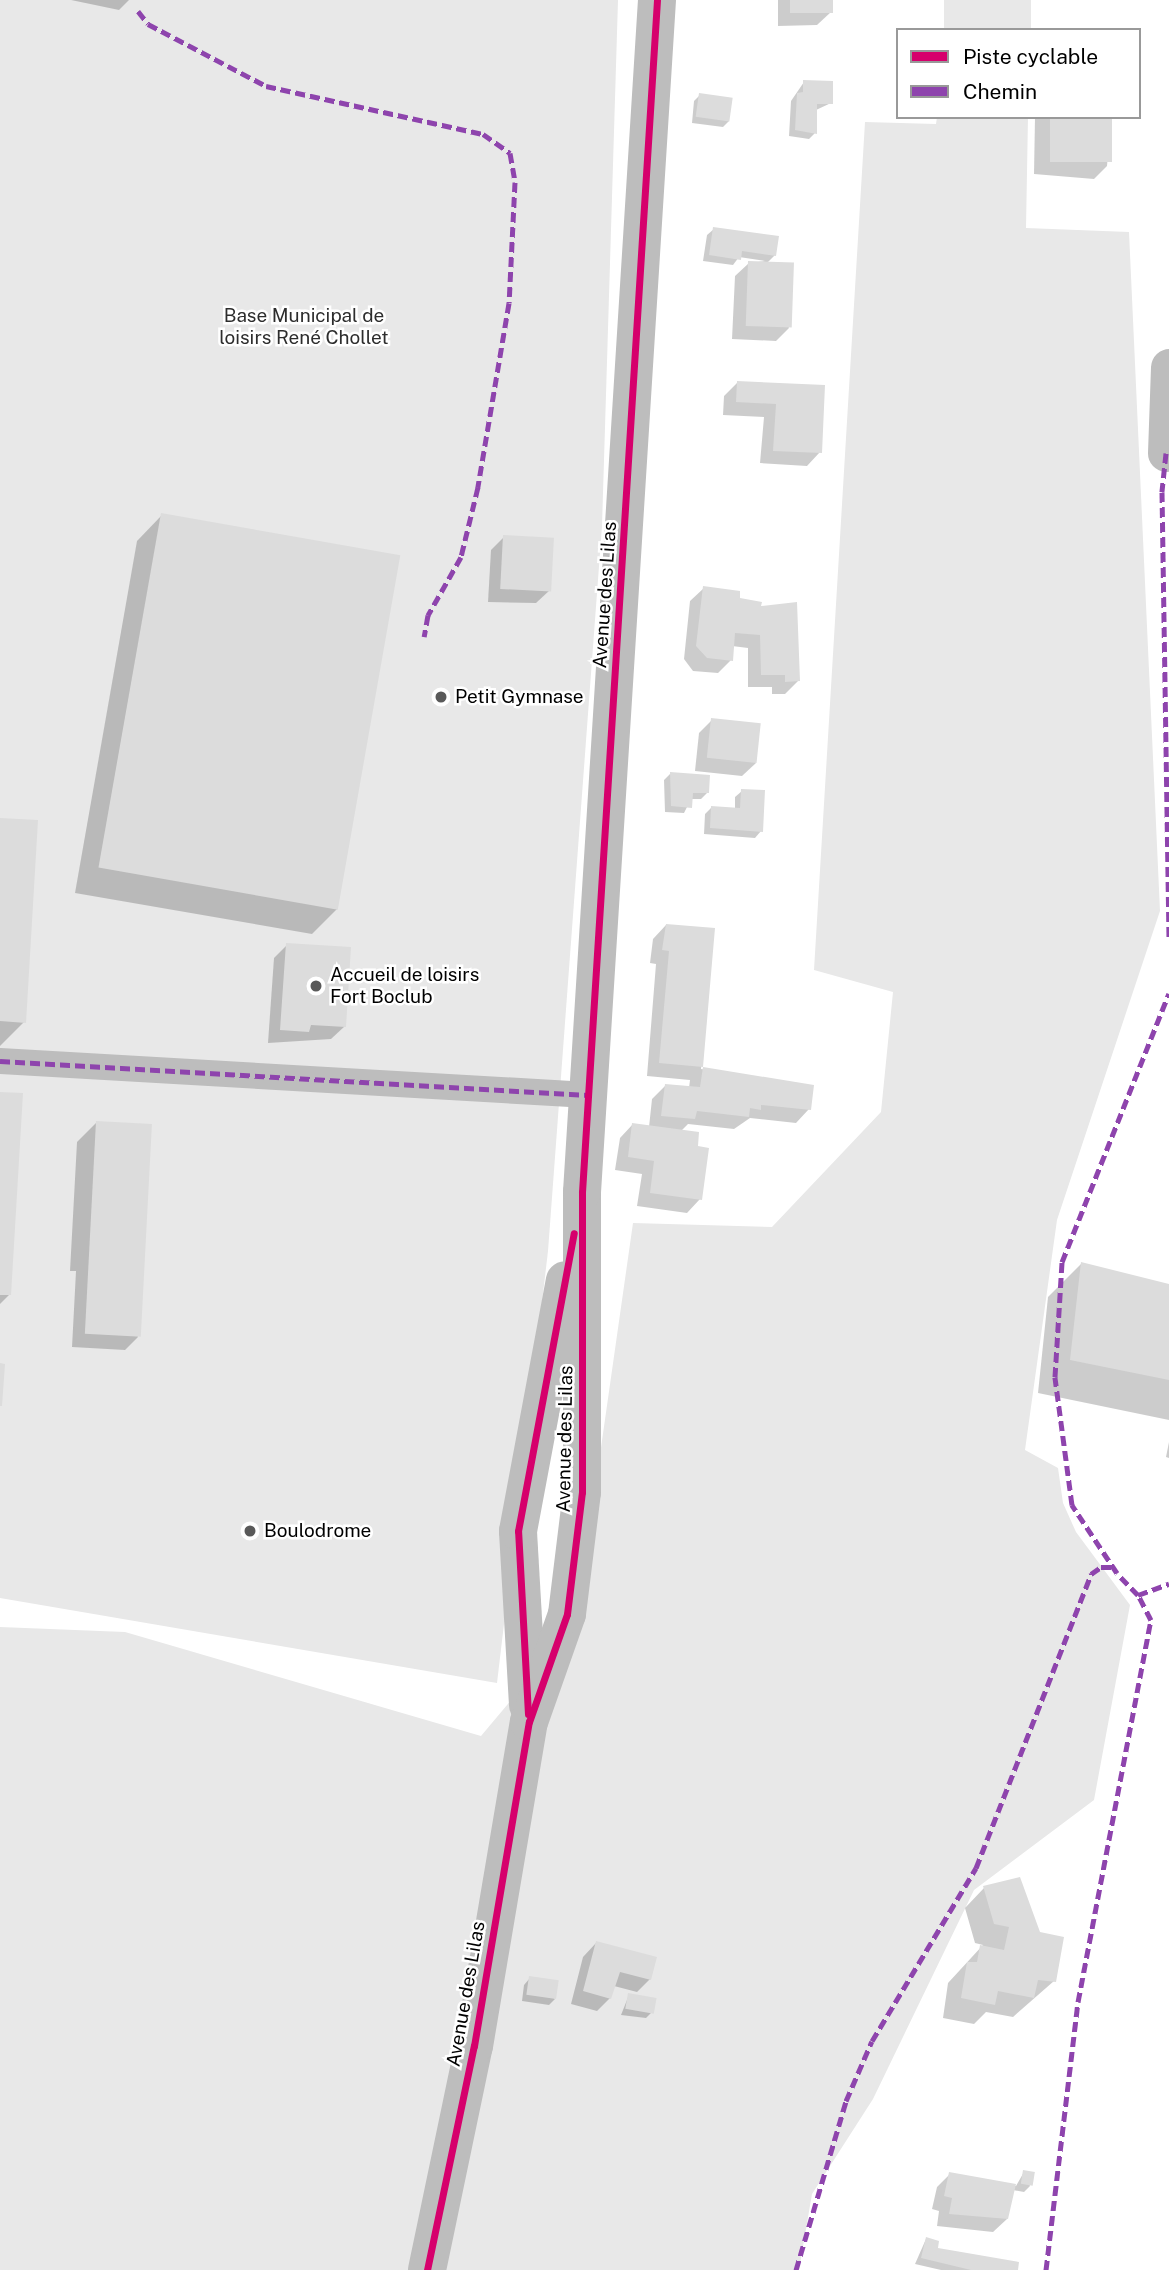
<!DOCTYPE html>
<meta charset="utf-8">
<style>
body{margin:0}
#map{position:relative;width:1169px;height:2270px;overflow:hidden;background:#fff;font-family:"Public Sans",sans-serif}
div>[style]{position:absolute}
.green>*{inset:0;background:#e8e8e8;transform-origin:0 0}
.shadow>*{inset:0;background:#0003}
.building>*{inset:0;background:#dcdcdc;transform-origin:0 0}
.pedestrian>*{height:26px;margin:-13px;padding:0 13px;transform-origin:13px;border-radius:13px;background:#bdbdbd}
.minor>*{height:37px;margin:-18.5px;padding:0 18.5px;transform-origin:18.5px;border-radius:18.5px;background:#bdbdbd}
.tertiary>*{height:38px;margin:-19px;padding:0 19px;transform-origin:19px;border-radius:19px;background:#bdbdbd}
.quiet>*{height:5px;margin-top:-2.5px;transform-origin:0;background:repeating-linear-gradient(90deg,#8e44ad 0 10px,transparent 0 15px)}
.cycleway>*{height:7px;margin:-3.5px;padding:0 3.5px;transform-origin:3.5px;border-radius:3.5px;background:#d6006c}
.dots>*{width:19px;height:19px;translate:-50% -50%;box-sizing:border-box;border:4px solid #fff;border-radius:50%}
span{translate:-50% -50%;white-space:nowrap;text-align:center;line-height:1.15;-webkit-text-stroke:5px #fff;paint-order:stroke}
.park-label{font-size:19px;color:#2d2d2d}
.street-label{font-size:19px;color:#000}
.poi-label{font-size:19px;color:#000}
.left{translate:0 -50%;text-align:left}
.legend{position:absolute;left:896px;top:28px;width:245px;height:91px;box-sizing:border-box;background:#fff;border:2px solid #999;margin:0;padding:9px 12px;list-style:none;font-size:21px;color:#000}
.legend li{display:flex;align-items:center;gap:14px;height:35px}
.legend b{width:35px;border:2px solid #999}
</style>
<div id="map">
<div class="green">
<i style="clip-path:polygon(0 0,618px 0,602px 526px,548px 1251px,497px 1683px,0 1598px)"></i>
<i style="left:944px;top:0;width:87px;height:30px"></i>
<i style="clip-path:polygon(937px 117px,1028px 117px,1026px 228px,1129px 232px,1160px 911px,1057px 1220px,1025px 1450px,1058px 1468px,1063px 1503px,1076px 1532px,1130px 1605px,1094px 1800px,974px 1890px,873px 2099px,812px 2194px,799px 2270px,0 2270px,0 1627px,125px 1632px,481px 1736px,576px 1623px,633px 1223px,772px 1227px,881px 1112px,893px 992px,814px 970px,865px 122px,936px 124px)"></i>
</div>
<div class="shadow">
<i style="clip-path:polygon(71px 0,129px 0,119px 10px)"></i>
<i style="clip-path:polygon(778px 0,831px 0,831px 12px,817px 25px,778px 26px)"></i>
<i style="clip-path:polygon(804px 82px,831px 103px,816px 110px,815px 133px,809px 139px,789px 136px,791px 101px)"></i>
<i style="clip-path:polygon(700px 95px,729px 121px,723px 127px,692px 123px,694px 101px)"></i>
<i style="clip-path:polygon(1035px 117px,1111px 117px,1107px 166px,1094px 179px,1034px 174px)"></i>
<i style="clip-path:polygon(714px 229px,775px 255px,766px 264px,789px 328px,776px 341px,732px 339px,735px 276px,749px 263px,765px 261px,739px 257px,733px 265px,703px 261px,707px 235px)"></i>
<i style="clip-path:polygon(738px 382px,823px 386px,820px 452px,807px 466px,760px 463px,764px 417px,723px 415px,724px 396px)"></i>
<i style="clip-path:polygon(162px 515px,337px 909px,312px 934px,75px 893px,137px 541px)"></i>
<i style="clip-path:polygon(504px 537px,550px 590px,536px 603px,488px 602px,491px 550px)"></i>
<i style="clip-path:polygon(704px 588px,738px 600px,798px 681px,785px 694px,772px 694px,772px 687px,748px 687px,748px 648px,732px 646px,731px 660px,718px 673px,693px 671px,684px 659px,690px 601px)"></i>
<i style="clip-path:polygon(712px 720px,756px 763px,742px 776px,695px 771px,699px 733px)"></i>
<i style="clip-path:polygon(670px 774px,707px 793px,701px 799px,691px 799px,684px 813px,665px 812px,664px 780px)"></i>
<i style="clip-path:polygon(742px 791px,761px 831px,755px 838px,704px 834px,705px 814px,711px 808px,735px 810px,735px 797px)"></i>
<i style="clip-path:polygon(0 819px,24px 1022px,0 1046px)"></i>
<i style="clip-path:polygon(666px 925px,714px 930px,701px 1069px,812px 1086px,809px 1109px,796px 1123px,750px 1118px,734px 1129px,688px 1124px,681px 1131px,700px 1199px,687px 1213px,637px 1206px,642px 1174px,615px 1170px,620px 1138px,633px 1124px,649px 1127px,652px 1099px,666px 1085px,689px 1088px,690px 1080px,647px 1076px,656px 964px,650px 963px,653px 939px)"></i>
<i style="clip-path:polygon(287px 945px,345px 1026px,331px 1039px,268px 1043px,274px 958px)"></i>
<i style="clip-path:polygon(0 1094px,9px 1295px,0 1304px)"></i>
<i style="clip-path:polygon(97px 1122px,138px 1337px,125px 1350px,72px 1347px,76px 1271px,70px 1271px,77px 1142px)"></i>
<i style="clip-path:polygon(1081px 1264px,1169px 1286px,1169px 1420px,1038px 1393px,1048px 1297px)"></i>
<i style="clip-path:polygon(1169px 1442px,1169px 1458px,1166px 1457px)"></i>
<i style="clip-path:polygon(984px 1888px,1054px 1981px,1013px 2017px,986px 2012px,974px 2024px,943px 2018px,948px 1983px,983px 1945px,975px 1943px,965px 1908px)"></i>
<i style="clip-path:polygon(596px 1943px,650px 1979px,637px 1992px,614px 1986px,610px 1998px,597px 2011px,571px 2004px,583px 1957px)"></i>
<i style="clip-path:polygon(530px 1978px,555px 1999px,549px 2005px,522px 2001px,524px 1985px)"></i>
<i style="clip-path:polygon(629px 1995px,652px 2012px,646px 2018px,621px 2015px)"></i>
<i style="clip-path:polygon(1024px 2172px,1030px 2186px,1024px 2192px,1013px 2190px,1007px 2219px,993px 2232px,937px 2226px,939px 2211px,932px 2209px,937px 2187px,950px 2174px,1016px 2186px)"></i>
<i style="clip-path:polygon(926px 2239px,936px 2249px,1016px 2270px,941px 2270px,915px 2264px)"></i>
</div>
<div class="building">
<i style="left:790px;top:0;width:43px;height:13px"></i>
<i style="clip-path:polygon(803px 80px,833px 81px,833px 104px,817px 104px,817px 134px,795px 130px,797px 93px,803px 92px)"></i>
<i style="left:699px;top:93px;width:34px;height:24px;rotate:8deg"></i>
<i style="left:1050px;top:117px;width:62px;height:45px"></i>
<i style="clip-path:polygon(713px 227px,779px 236px,776px 256px,742px 251px,741px 260px,709px 255px)"></i>
<i style="left:748px;top:261px;width:46px;height:65px;rotate:2deg"></i>
<i style="clip-path:polygon(737px 381px,825px 385px,822px 453px,773px 451px,776px 404px,736px 402px)"></i>
<i style="left:161px;top:513px;width:243px;height:360px;rotate:10deg"></i>
<i style="left:503px;top:535px;width:51px;height:54px;rotate:3deg"></i>
<i style="clip-path:polygon(703px 586px,740px 591px,740px 598px,762px 602px,761px 606px,797px 602px,800px 681px,785px 682px,785px 675px,761px 675px,760px 635px,735px 633px,733px 661px,707px 658px,696px 646px)"></i>
<i style="left:711px;top:718px;width:50px;height:40px;rotate:6deg"></i>
<i style="clip-path:polygon(670px 772px,710px 775px,709px 793px,693px 793px,692px 808px,671px 806px)"></i>
<i style="clip-path:polygon(741px 789px,765px 790px,763px 832px,710px 828px,711px 806px,740px 808px)"></i>
<i style="clip-path:polygon(0 818px,38px 820px,26px 1023px,0 1021px)"></i>
<i style="clip-path:polygon(666px 924px,715px 928px,703px 1067px,659px 1063px,669px 951px,662px 950px)"></i>
<i style="clip-path:polygon(286px 943px,351px 947px,346px 1027px,311px 1025px,309px 1032px,280px 1030px)"></i>
<i style="clip-path:polygon(703px 1067px,814px 1085px,811px 1110px,761px 1105px,761px 1110px,750px 1108px,749px 1117px,697px 1111px,695px 1119px,661px 1116px,665px 1084px,700px 1087px)"></i>
<i style="clip-path:polygon(0 1092px,23px 1093px,11px 1295px,0 1295px)"></i>
<i style="left:96px;top:1121px;width:56px;height:213px;rotate:3deg"></i>
<i style="clip-path:polygon(632px 1123px,699px 1132px,698px 1146px,709px 1148px,702px 1200px,650px 1193px,654px 1161px,628px 1157px)"></i>
<i style="clip-path:polygon(1081px 1262px,1169px 1284px,1169px 1380px,1070px 1360px)"></i>
<i style="clip-path:polygon(0 1363px,5px 1364px,2px 1406px,0 1406px)"></i>
<i style="clip-path:polygon(1020px 1877px,1040px 1932px,1064px 1937px,1056px 1982px,1038px 1980px,1034px 1998px,998px 1991px,995px 2005px,961px 1998px,967px 1962px,977px 1962px,980px 1945px,1004px 1950px,1009px 1927px,994px 1924px,983px 1886px)"></i>
<i style="clip-path:polygon(596px 1941px,657px 1957px,651px 1980px,620px 1972px,611px 1999px,583px 1991px)"></i>
<i style="left:529px;top:1976px;width:30px;height:19px;rotate:8deg"></i>
<i style="left:628px;top:1993px;width:29px;height:16px;rotate:10deg"></i>
<i style="left:1023px;top:2170px;width:12px;height:14px;rotate:9deg"></i>
<i style="clip-path:polygon(949px 2172px,1016px 2184px,1008px 2219px,949px 2214px,952px 2198px,944px 2196px)"></i>
<i style="clip-path:polygon(926px 2237px,939px 2241px,938px 2248px,1019px 2262px,1018px 2270px,971px 2270px,921px 2258px)"></i>
</div>
<div class="pedestrian">
<i style="left:0;top:1061px;width:589px;rotate:3.31deg"></i>
</div>
<div class="minor">
<i style="left:1166px;top:453px;width:86px;rotate:-88deg"></i>
</div>
<div class="tertiary">
<i style="left:528px;top:1705px;width:174px;rotate:-93.3deg"></i>
<i style="left:518px;top:1531px;width:255px;rotate:-79.4deg"></i>
<i style="left:427px;top:2270px;width:229px;rotate:-78.2deg"></i>
<i style="left:474px;top:2046px;width:329px;rotate:-80.4deg"></i>
<i style="left:529px;top:1722px;width:114px;rotate:-70.6deg"></i>
<i style="left:567px;top:1614px;width:123px;rotate:-83deg"></i>
<i style="left:582px;top:1492px;width:300px;rotate:-90deg"></i>
<i style="left:582px;top:1192px;width:1194px;rotate:-86.4deg"></i>
</div>
<div class="quiet">
<i style="left:138px;top:11px;width:16px;rotate:52deg"></i>
<i style="left:148px;top:24px;width:133px;rotate:27.7deg"></i>
<i style="left:266px;top:86px;width:222px;rotate:12.5deg"></i>
<i style="left:483px;top:134px;width:33px;rotate:35deg"></i>
<i style="left:510px;top:153px;width:29px;rotate:80deg"></i>
<i style="left:515px;top:182px;width:121px;rotate:92.8deg"></i>
<i style="left:509px;top:303px;width:187px;rotate:99.6deg"></i>
<i style="left:478px;top:487px;width:72px;rotate:103.7deg"></i>
<i style="left:461px;top:557px;width:67px;rotate:119.6deg"></i>
<i style="left:428px;top:615px;width:22px;rotate:100deg"></i>
<i style="left:1166px;top:453px;width:39px;rotate:96deg"></i>
<i style="left:1162px;top:492px;width:446px;rotate:89.1deg"></i>
<i style="left:0;top:1061px;width:589px;rotate:3.31deg"></i>
<i style="left:1138px;top:1595px;width:33px;rotate:-20deg"></i>
<i style="left:796px;top:2270px;width:176px;rotate:-73.5deg"></i>
<i style="left:846px;top:2101px;width:65px;rotate:-66.6deg"></i>
<i style="left:872px;top:2041px;width:202px;rotate:-59deg"></i>
<i style="left:976px;top:1868px;width:316px;rotate:-68.6deg"></i>
<i style="left:1091px;top:1574px;width:12px;rotate:-35deg"></i>
<i style="left:1101px;top:1567px;width:12px"></i>
<i style="left:1046px;top:2270px;width:270px;rotate:-83.2deg"></i>
<i style="left:1078px;top:2002px;width:389px;rotate:-79.2deg"></i>
<i style="left:1151px;top:1620px;width:28px;rotate:-117deg"></i>
<i style="left:1138px;top:1595px;width:30px;rotate:-134deg"></i>
<i style="left:1117px;top:1573px;width:82px;rotate:-123.5deg"></i>
<i style="left:1072px;top:1505px;width:129px;rotate:-97.6deg"></i>
<i style="left:1055px;top:1377px;width:115px;rotate:-86.5deg"></i>
<i style="left:1062px;top:1262px;width:289px;rotate:-68.3deg"></i>
</div>
<div class="cycleway">
<i style="left:528px;top:1714px;width:183px;rotate:-93.1deg"></i>
<i style="left:518px;top:1531px;width:303px;rotate:-79.4deg"></i>
<i style="left:427px;top:2270px;width:229px;rotate:-78.2deg"></i>
<i style="left:474px;top:2046px;width:329px;rotate:-80.4deg"></i>
<i style="left:529px;top:1722px;width:114px;rotate:-70.6deg"></i>
<i style="left:567px;top:1614px;width:123px;rotate:-83deg"></i>
<i style="left:582px;top:1492px;width:300px;rotate:-90deg"></i>
<i style="left:582px;top:1192px;width:1194px;rotate:-86.4deg"></i>
</div>
<div class="dots">
<i style="left:441px;top:697px;background:#595959"></i>
<i style="left:316px;top:986px;background:#595959"></i>
<i style="left:250px;top:1531px;background:#595959"></i>
</div>
<div class="park-label">
<span style="left:304px;top:327px">Base Municipal de<br>loisirs René Chollet</span>
</div>
<div class="street-label">
<span style="left:605px;top:595px;rotate:-86deg">Avenue des Lilas</span>
<span style="left:565px;top:1439px;rotate:-89deg">Avenue des Lilas</span>
<span style="left:466px;top:1994px;rotate:-80deg">Avenue des Lilas</span>
</div>
<div class="poi-label">
<span class="left" style="left:455px;top:697px">Petit Gymnase</span>
<span class="left" style="left:330px;top:986px">Accueil de loisirs<br>Fort Boclub</span>
<span class="left" style="left:264px;top:1531px">Boulodrome</span>
</div>
<ul class="legend">
<li><b style="height:9px;background:#d6006c"></b>Piste cyclable</li>
<li><b style="height:9px;background:#8e44ad"></b>Chemin</li>
</ul>
</div>
